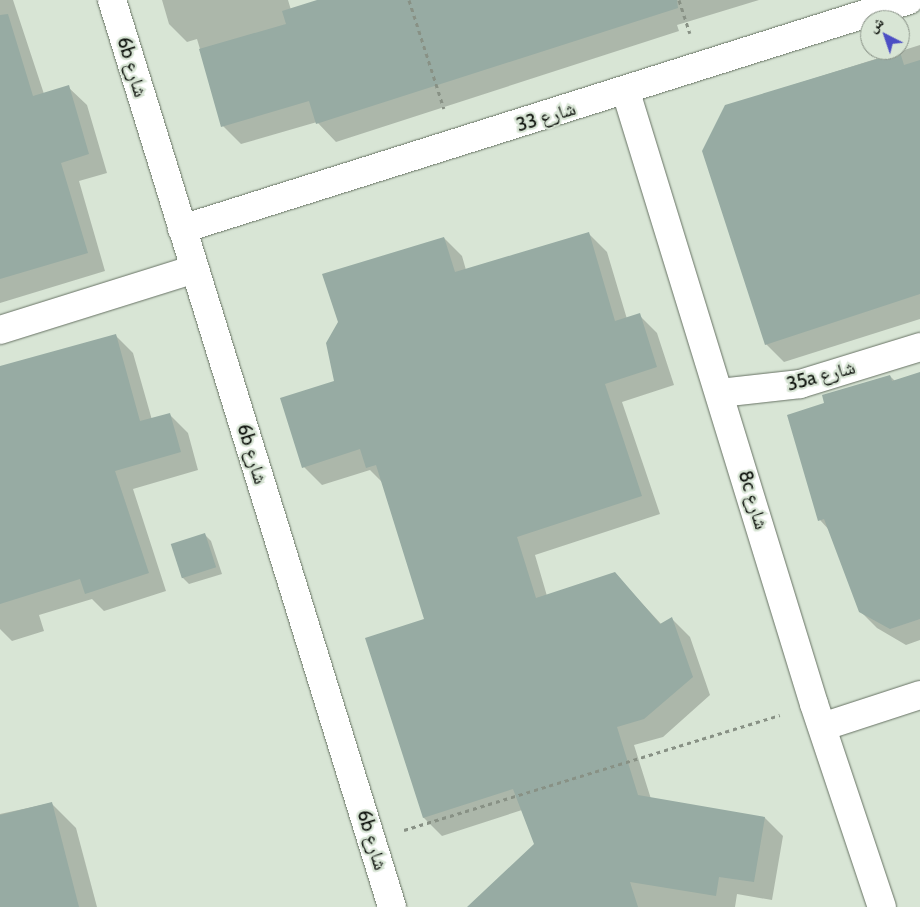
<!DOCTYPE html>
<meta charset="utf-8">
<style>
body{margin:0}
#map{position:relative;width:920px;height:907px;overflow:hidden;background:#d8e5d5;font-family:Cabin,"Noto Naskh Arabic",sans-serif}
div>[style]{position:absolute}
.shadow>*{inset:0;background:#0003}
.building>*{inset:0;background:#97aba3;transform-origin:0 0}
.path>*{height:3px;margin-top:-1.5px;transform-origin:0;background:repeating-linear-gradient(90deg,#889185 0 4px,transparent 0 8px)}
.roads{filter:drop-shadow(0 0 1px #677264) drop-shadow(0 0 1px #677264)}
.minor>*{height:28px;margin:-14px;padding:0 14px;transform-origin:14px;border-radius:14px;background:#fff}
span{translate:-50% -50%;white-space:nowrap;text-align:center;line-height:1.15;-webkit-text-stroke:4.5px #d8e5d5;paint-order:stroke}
.street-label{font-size:19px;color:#0b0f0a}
.north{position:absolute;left:860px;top:10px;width:50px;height:50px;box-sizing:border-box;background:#d8e5d5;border:1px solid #868f84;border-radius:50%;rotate:319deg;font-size:14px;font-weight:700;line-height:20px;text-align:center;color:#0b0f0a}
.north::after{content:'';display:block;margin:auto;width:18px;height:22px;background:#4c4ec4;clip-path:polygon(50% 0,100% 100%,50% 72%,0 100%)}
</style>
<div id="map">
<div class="shadow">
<i style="clip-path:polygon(0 0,13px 0,44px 94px,68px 87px,87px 105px,107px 173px,79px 181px,105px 271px,0 303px)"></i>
<i style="clip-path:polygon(162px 0,288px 0,291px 10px,322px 0,759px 0,677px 25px,679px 31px,336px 142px,317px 122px,241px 144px,223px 126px,197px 39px,187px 42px,169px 24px)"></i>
<i style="clip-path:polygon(920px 45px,920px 319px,784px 362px,766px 344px,726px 106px)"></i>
<i style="clip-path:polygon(588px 233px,607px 252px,627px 319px,639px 315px,657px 333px,674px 385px,622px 402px,660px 514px,535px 555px,547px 596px,615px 574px,662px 625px,672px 619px,690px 637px,710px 695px,663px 737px,634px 745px,651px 799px,765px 818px,783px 836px,772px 900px,737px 894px,735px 907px,481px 907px,536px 845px,522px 810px,442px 836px,424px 818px,425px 619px,382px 482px,370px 470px,322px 485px,304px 467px,335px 382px,444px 238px,462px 256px,466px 270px)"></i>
<i style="clip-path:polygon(115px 335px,133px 353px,152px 420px,170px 415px,188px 433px,198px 470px,133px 489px,166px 591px,104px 611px,92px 599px,39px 615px,44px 631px,12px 641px,0 629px,0 367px)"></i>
<i style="clip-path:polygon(920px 373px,920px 640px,906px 645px,877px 628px,860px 611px,830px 531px,820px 520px,826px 404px,890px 376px,895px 381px)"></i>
<i style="clip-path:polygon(204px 534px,211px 541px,222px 574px,189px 584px,182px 577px)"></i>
<i style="clip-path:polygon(51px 803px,76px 828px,97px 907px,0 907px,0 814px)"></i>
</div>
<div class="building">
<i style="clip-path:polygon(317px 0,677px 0,678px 8px,316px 124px,309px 101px,221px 127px,199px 49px,286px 24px,282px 11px)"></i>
<i style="clip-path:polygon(8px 14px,33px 96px,69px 85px,89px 154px,61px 163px,88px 253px,0 279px,0 15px)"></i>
<i style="clip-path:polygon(900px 52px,904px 65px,920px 60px,920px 294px,765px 345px,702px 151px,725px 105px)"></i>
<i style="clip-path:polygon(589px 232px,615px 321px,640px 313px,657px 367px,605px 384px,642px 496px,517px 537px,536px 598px,615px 572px,660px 624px,672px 617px,693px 677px,644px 719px,617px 727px,638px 795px,765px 817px,754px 882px,719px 877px,716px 896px,630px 882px,638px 907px,467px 907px,534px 844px,513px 789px,423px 818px,365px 638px,424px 619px,376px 465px,366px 468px,360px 449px,302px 468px,280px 398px,334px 381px,326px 343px,338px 322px,322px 274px,444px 237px,455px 272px)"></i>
<i style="clip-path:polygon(116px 334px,140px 421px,170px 413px,181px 452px,115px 471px,149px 573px,85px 594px,80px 579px,0 604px,0 366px)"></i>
<i style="clip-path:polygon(920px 372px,920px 619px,890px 629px,859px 612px,824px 519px,818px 521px,787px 415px,824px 403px,822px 395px,890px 375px,892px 381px)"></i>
<i style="left:205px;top:533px;width:36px;height:36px;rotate:72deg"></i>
<i style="clip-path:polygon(52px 802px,79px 907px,0 907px,0 815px)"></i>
</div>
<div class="path">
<i style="left:409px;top:0;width:114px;rotate:72.2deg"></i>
<i style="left:679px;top:0;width:35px;rotate:72deg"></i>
<i style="left:404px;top:830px;width:393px;rotate:-17deg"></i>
</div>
<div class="roads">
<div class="minor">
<i style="left:112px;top:0;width:949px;rotate:72.84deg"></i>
<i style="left:626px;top:92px;width:640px;rotate:72.92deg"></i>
<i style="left:814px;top:704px;width:214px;rotate:71.5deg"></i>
<i style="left:182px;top:229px;width:762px;rotate:-17.48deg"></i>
<i style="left:0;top:330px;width:204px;rotate:-17.4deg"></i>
<i style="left:720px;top:393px;width:81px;rotate:-6.4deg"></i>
<i style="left:800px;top:384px;width:126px;rotate:-17.1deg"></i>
<i style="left:825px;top:726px;width:100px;rotate:-18.1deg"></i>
</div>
</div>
<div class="street-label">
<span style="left:132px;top:67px;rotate:73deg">6b شارع</span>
<span style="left:546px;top:117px;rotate:-17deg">شارع 33</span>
<span style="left:821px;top:376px;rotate:-15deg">35a شارع</span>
<span style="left:252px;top:454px;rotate:73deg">6b شارع</span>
<span style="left:753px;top:500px;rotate:73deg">8c شارع</span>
<span style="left:372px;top:840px;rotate:73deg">6b شارع</span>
</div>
<div class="north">ش</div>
</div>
